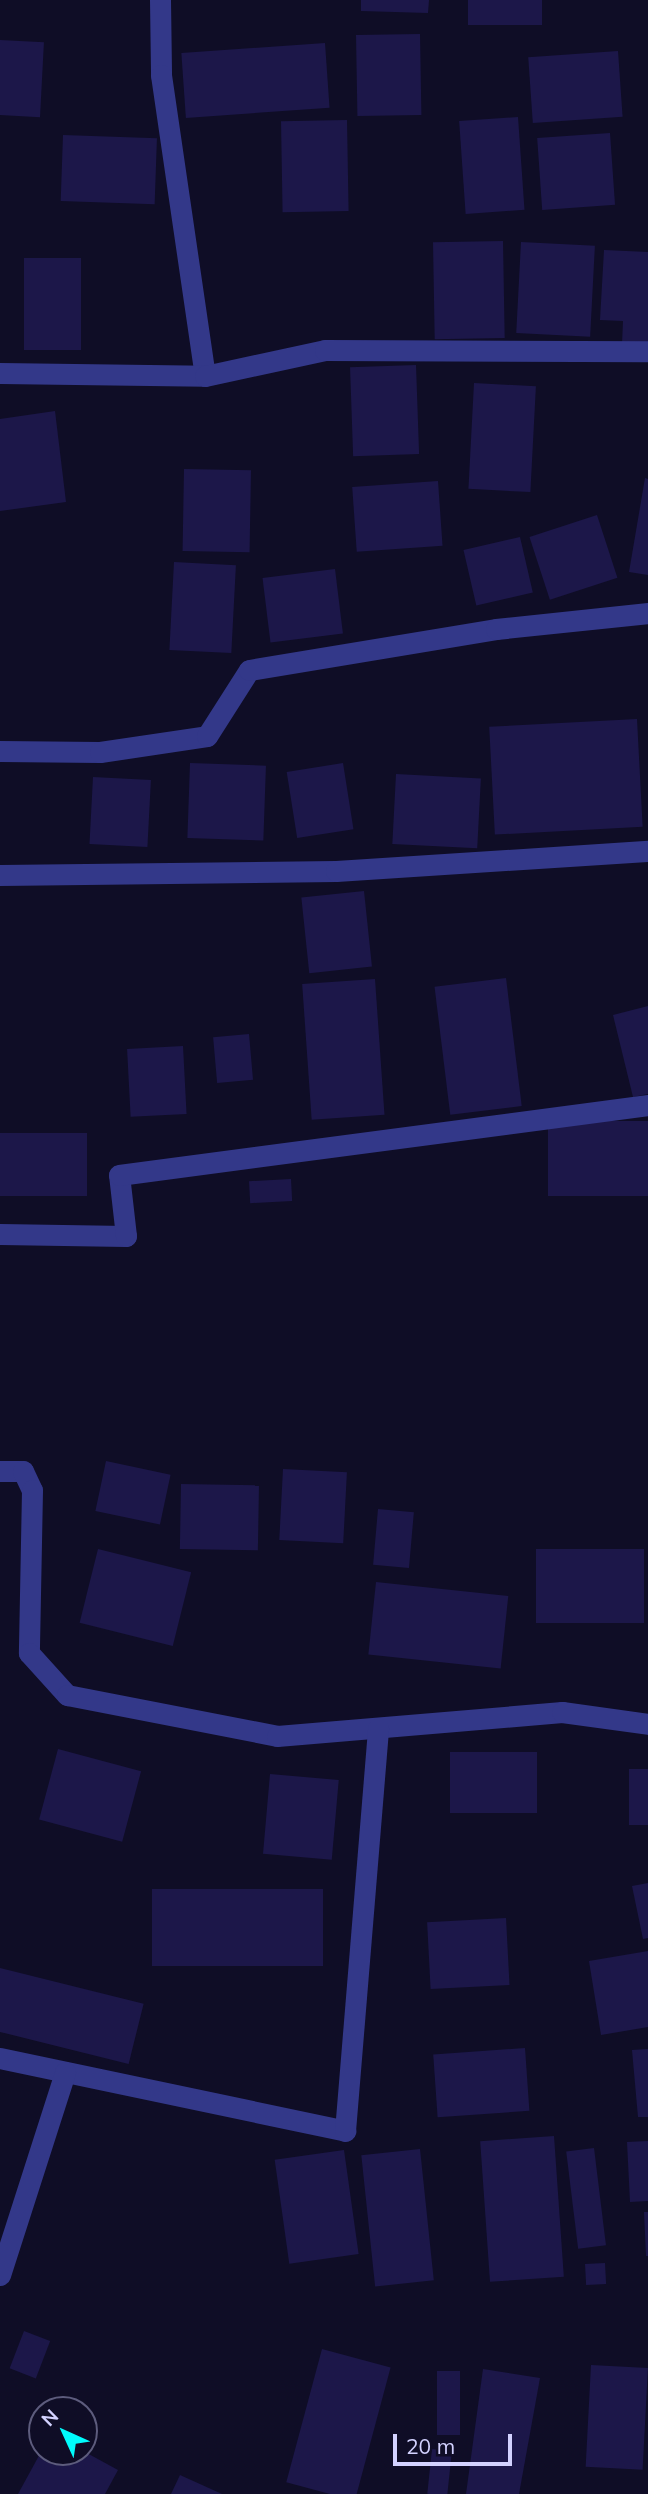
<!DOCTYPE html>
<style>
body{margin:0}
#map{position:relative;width:648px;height:2494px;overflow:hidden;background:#0f0d26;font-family:Mulish,sans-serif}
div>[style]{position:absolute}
.building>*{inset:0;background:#1c1749;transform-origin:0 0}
.street>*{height:21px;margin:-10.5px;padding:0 10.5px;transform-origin:10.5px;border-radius:10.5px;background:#333889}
span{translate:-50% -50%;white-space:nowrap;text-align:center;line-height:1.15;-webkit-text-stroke:5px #0f0d26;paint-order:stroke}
.north{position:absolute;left:28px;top:2396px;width:70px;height:70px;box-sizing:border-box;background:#0f0d26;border:2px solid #5d5c7d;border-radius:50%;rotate:315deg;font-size:19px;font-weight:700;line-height:28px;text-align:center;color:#d3d2ff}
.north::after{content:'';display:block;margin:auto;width:24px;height:32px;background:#00fcfd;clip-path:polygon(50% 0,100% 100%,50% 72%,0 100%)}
.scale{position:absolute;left:393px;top:2434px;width:119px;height:32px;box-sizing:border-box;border:4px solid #d3d2ff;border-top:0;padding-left:9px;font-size:21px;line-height:24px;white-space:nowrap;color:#d3d2ff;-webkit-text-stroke:5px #0f0d26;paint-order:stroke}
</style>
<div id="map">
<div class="building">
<i style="clip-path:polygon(361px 0,429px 0,428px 13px,361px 11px)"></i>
<i style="left:468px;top:0;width:74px;height:25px"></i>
<i style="left:420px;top:34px;width:81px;height:64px;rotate:89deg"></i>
<i style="left:0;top:40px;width:44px;height:75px;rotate:3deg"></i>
<i style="left:325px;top:43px;width:65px;height:144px;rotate:86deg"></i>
<i style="left:618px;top:51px;width:66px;height:90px;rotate:86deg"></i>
<i style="left:518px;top:117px;width:93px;height:59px;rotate:86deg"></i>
<i style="left:347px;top:120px;width:91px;height:66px;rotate:89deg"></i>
<i style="left:610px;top:133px;width:72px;height:73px;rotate:86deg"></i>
<i style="left:63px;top:135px;width:94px;height:66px;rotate:2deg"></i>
<i style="left:503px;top:241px;width:97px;height:70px;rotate:89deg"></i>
<i style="left:521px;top:242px;width:74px;height:91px;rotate:3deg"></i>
<i style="clip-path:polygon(604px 250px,648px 252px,648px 346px,622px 344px,623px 321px,600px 320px)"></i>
<i style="left:24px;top:258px;width:57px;height:92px"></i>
<i style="left:416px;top:365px;width:89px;height:66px;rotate:88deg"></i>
<i style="left:474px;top:383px;width:62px;height:106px;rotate:3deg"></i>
<i style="clip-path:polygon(55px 411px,66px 502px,0 511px,0 419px)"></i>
<i style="left:184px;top:469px;width:67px;height:82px;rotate:1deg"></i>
<i style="clip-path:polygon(645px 478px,648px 479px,648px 575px,629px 572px)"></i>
<i style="left:438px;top:481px;width:65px;height:86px;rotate:86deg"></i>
<i style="left:597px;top:515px;width:66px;height:71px;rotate:72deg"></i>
<i style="left:520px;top:537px;width:57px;height:58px;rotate:77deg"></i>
<i style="left:174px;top:562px;width:62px;height:88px;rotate:3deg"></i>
<i style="left:335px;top:569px;width:65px;height:73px;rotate:83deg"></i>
<i style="left:637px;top:719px;width:108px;height:148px;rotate:87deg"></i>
<i style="left:190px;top:763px;width:76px;height:75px;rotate:2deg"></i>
<i style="left:343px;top:763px;width:67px;height:57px;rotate:81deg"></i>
<i style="left:396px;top:774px;width:85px;height:70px;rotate:3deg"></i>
<i style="left:93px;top:777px;width:58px;height:67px;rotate:3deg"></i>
<i style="left:364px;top:891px;width:76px;height:63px;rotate:84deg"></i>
<i style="left:506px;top:978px;width:129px;height:72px;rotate:83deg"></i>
<i style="left:375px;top:979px;width:136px;height:73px;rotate:86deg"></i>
<i style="clip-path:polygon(648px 1006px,648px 1094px,633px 1097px,613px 1015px)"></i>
<i style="left:249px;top:1034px;width:46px;height:36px;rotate:85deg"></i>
<i style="left:183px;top:1046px;width:68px;height:56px;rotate:87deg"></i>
<i style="left:648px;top:1121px;width:75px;height:100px;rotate:90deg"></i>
<i style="left:0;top:1133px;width:87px;height:63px"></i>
<i style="left:291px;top:1179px;width:22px;height:42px;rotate:87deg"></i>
<i style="left:106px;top:1461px;width:66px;height:51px;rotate:12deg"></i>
<i style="left:283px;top:1469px;width:64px;height:71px;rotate:3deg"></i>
<i style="left:181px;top:1484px;width:78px;height:65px;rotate:1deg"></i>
<i style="left:378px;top:1509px;width:36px;height:56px;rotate:5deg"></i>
<i style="left:98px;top:1549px;width:96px;height:76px;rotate:14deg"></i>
<i style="left:536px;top:1549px;width:108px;height:74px"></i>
<i style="left:376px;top:1582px;width:133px;height:73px;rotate:6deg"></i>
<i style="left:58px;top:1749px;width:86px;height:73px;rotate:15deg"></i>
<i style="left:450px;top:1752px;width:87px;height:61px"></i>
<i style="left:648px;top:1769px;width:56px;height:19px;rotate:90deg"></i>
<i style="left:270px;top:1774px;width:69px;height:80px;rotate:5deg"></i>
<i style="clip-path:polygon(648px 1883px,648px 1938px,643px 1939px,632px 1886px)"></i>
<i style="left:152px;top:1889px;width:171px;height:77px"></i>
<i style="left:506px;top:1918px;width:67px;height:79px;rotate:87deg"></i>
<i style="clip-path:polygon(648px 1951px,648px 2027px,601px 2035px,589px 1961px)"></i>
<i style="left:0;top:1968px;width:148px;height:62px;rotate:14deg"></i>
<i style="left:525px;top:2048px;width:63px;height:92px;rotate:86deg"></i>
<i style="clip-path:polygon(648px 2049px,648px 2117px,638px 2117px,632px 2050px)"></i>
<i style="left:554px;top:2136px;width:141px;height:74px;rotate:86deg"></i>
<i style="clip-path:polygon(648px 2141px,648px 2201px,630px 2202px,627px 2142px)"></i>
<i style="left:594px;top:2148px;width:98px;height:28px;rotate:83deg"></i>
<i style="left:420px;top:2149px;width:132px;height:59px;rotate:84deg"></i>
<i style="left:344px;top:2150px;width:105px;height:70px;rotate:82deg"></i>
<i style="clip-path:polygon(644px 2212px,648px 2212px,648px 2256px,646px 2256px)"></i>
<i style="left:605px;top:2263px;width:21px;height:20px;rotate:87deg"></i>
<i style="left:24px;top:2331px;width:28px;height:40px;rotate:21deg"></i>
<i style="left:322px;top:2349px;width:71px;height:138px;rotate:15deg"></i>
<i style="left:591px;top:2365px;width:57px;height:102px;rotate:3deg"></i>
<i style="clip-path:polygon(483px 2369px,540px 2378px,519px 2494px,466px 2494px)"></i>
<i style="left:437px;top:2371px;width:23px;height:64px"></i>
<i style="left:432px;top:2449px;width:20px;height:45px;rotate:6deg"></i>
<i style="clip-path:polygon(41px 2452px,85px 2452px,118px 2470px,105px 2494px,18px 2494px)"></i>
<i style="clip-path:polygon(180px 2475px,222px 2494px,171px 2494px)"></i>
</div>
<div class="street">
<i style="left:160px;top:0;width:75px;rotate:89.2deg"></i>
<i style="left:161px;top:75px;width:304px;rotate:81.7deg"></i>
<i style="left:0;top:373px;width:205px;rotate:0.8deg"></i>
<i style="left:205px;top:376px;width:123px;rotate:-12.2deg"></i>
<i style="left:325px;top:350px;width:323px;rotate:0.2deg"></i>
<i style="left:0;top:751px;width:100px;rotate:0.6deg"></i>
<i style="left:100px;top:752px;width:108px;rotate:-8.5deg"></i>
<i style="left:207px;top:736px;width:78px;rotate:-57.5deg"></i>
<i style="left:249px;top:670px;width:250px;rotate:-9.4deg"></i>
<i style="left:496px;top:629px;width:153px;rotate:-6deg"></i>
<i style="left:0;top:875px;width:336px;rotate:-0.7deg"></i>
<i style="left:336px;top:871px;width:313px;rotate:-3.7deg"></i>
<i style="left:0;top:1234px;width:126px;rotate:0.9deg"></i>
<i style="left:126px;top:1236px;width:61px;rotate:-96.5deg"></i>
<i style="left:119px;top:1175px;width:534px;rotate:-7.54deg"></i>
<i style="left:0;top:1471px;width:23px"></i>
<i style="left:23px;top:1471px;width:21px;rotate:65deg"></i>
<i style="left:32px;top:1490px;width:163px;rotate:91.1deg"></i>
<i style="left:29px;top:1653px;width:57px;rotate:47.9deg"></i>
<i style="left:67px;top:1695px;width:214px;rotate:11deg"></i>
<i style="left:277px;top:1736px;width:286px;rotate:-4.8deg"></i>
<i style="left:562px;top:1712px;width:87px;rotate:7.9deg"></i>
<i style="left:0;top:2058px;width:353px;rotate:11.9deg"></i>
<i style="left:345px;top:2131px;width:404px;rotate:-85.3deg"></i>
<i style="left:0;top:2275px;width:213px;rotate:-72.2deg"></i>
</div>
<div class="north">N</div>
<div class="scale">20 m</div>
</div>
